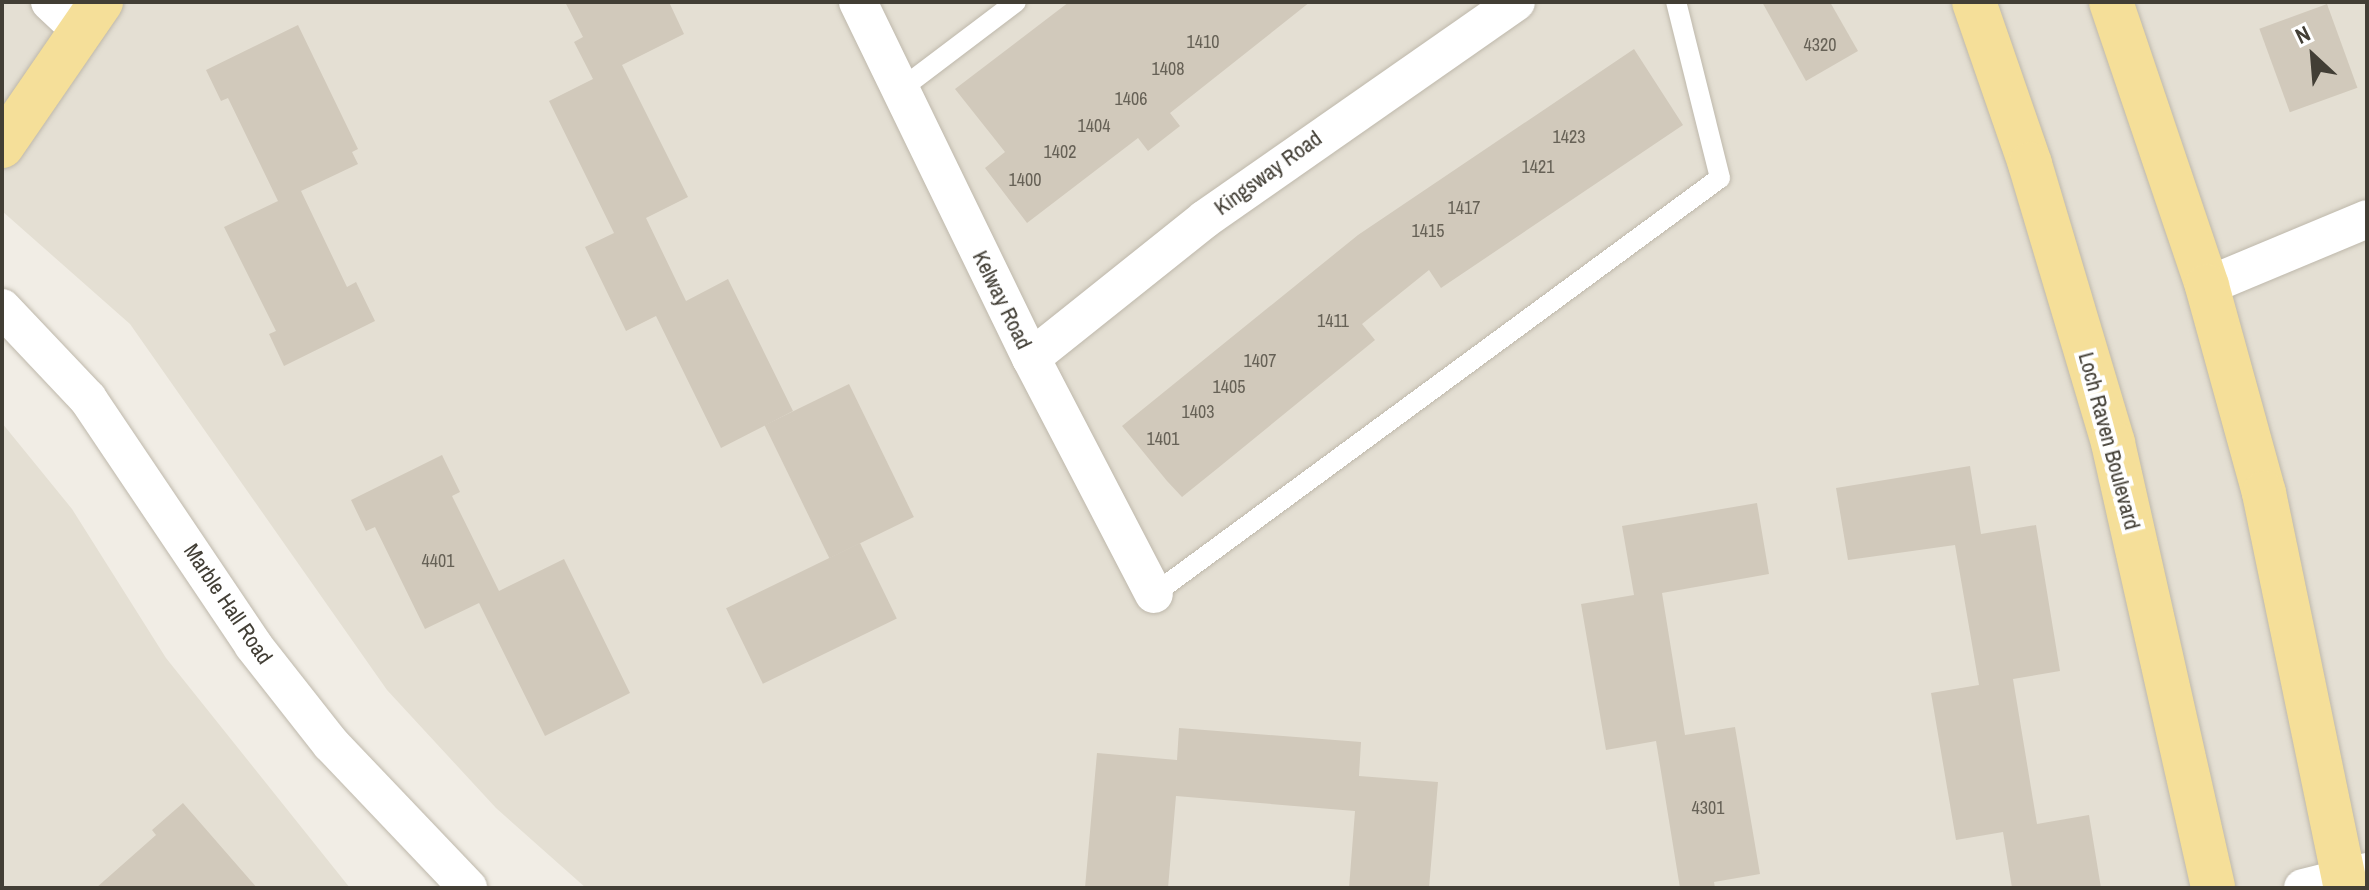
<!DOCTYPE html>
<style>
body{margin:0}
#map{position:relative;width:2369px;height:890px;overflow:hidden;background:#f1ede5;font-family:"Archivo Narrow",sans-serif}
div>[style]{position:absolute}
.residential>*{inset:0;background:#e4dfd3}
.building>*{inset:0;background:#d1c9bb;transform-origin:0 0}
.roads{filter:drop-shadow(0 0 2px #beb8ab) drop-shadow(0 0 2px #beb8ab)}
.lane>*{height:20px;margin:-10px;padding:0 10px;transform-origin:10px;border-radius:10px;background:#fff}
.street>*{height:38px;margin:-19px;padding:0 19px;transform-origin:19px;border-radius:19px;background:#fff}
.primary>*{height:44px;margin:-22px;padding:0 22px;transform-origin:22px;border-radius:22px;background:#f5df99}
span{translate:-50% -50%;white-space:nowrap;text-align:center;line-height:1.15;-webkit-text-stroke:8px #fff;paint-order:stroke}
.number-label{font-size:18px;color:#666156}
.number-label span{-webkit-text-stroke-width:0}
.street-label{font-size:22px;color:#423e35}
.frame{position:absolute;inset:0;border:4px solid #423e35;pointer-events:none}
.north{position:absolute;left:2273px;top:16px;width:80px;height:80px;-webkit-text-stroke:6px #fff;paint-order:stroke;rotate:334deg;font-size:22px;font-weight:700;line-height:32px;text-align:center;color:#423e35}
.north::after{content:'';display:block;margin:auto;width:28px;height:36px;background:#423e35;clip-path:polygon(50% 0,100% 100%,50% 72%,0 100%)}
</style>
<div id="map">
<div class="residential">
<i style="clip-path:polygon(2px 2px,2367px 2px,2367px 888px,586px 888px,496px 808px,387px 690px,130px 324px,2px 211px)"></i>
<i style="clip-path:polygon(2px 423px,72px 509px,166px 658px,350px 888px,2px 888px)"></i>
</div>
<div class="building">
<i style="clip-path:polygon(565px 2px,669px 2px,684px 34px,622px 65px,688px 197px,646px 218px,686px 301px,728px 279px,793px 411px,721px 448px,656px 316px,626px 331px,585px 247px,614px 233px,549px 101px,593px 79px,574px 42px,583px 37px)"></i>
<i style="clip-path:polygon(1069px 2px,1310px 2px,1170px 113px,1180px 126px,1148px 151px,1138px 138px,1027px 223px,985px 168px,1005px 152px,955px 89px)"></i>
<i style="clip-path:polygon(1762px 2px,1830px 2px,1858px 51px,1806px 81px)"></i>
<i style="left:2327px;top:4px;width:89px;height:72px;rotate:70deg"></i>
<i style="clip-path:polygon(298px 25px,358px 149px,352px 152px,358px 164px,301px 191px,347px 287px,356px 282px,375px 321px,284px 366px,269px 334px,276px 331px,224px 227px,278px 201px,228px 98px,221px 101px,206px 70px)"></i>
<i style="clip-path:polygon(1634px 49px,1683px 125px,1441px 288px,1429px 270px,1362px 324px,1375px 340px,1218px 468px,1182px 497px,1167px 481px,1122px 426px,1358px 235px)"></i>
<i style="left:849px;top:384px;width:148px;height:94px;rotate:64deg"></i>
<i style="clip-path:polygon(442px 455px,460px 492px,452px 496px,499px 591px,564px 559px,630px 693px,545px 736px,479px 603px,425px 629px,375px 527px,366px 531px,351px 500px)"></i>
<i style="clip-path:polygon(1970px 466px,1981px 534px,2036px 525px,2060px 671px,2013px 679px,2037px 824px,2089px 815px,2101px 888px,2012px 888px,2003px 832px,1956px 840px,1931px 693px,1979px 685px,1955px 545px,1848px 560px,1836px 488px)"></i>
<i style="clip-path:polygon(1757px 503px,1769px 574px,1662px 593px,1685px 735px,1735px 727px,1760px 874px,1714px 882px,1715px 888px,1680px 888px,1656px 741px,1606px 750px,1581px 604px,1634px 595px,1622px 526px)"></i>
<i style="left:860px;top:543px;width:84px;height:149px;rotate:64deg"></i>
<i style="clip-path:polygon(1179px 728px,1361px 742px,1359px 776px,1438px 782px,1429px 888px,1349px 888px,1355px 811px,1176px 796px,1168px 888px,1085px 888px,1097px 753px,1177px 760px)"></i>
<i style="clip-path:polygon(183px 803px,257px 888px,96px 888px,156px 835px,152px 830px)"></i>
</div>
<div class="roads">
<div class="lane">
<i style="left:901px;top:89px;width:144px;rotate:-37.1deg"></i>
<i style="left:1154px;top:594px;width:702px;rotate:-36.32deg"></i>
<i style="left:1720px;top:178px;width:181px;rotate:-104deg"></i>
</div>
<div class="street">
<i style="left:50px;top:2px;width:42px;rotate:43.1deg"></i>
<i style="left:858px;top:2px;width:396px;rotate:64.1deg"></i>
<i style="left:1031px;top:358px;width:266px;rotate:62.5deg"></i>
<i style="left:2207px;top:286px;width:173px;rotate:-22.7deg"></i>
<i style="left:2px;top:308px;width:125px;rotate:46.6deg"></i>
<i style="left:88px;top:399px;width:296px;rotate:56.1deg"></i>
<i style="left:253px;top:645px;width:126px;rotate:51.8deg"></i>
<i style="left:331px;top:744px;width:199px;rotate:46.4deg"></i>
<i style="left:1031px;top:358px;width:223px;rotate:-38.6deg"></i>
<i style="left:1205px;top:219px;width:379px;rotate:-34.9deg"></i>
<i style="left:2303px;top:888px;width:66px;rotate:-14deg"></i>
</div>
<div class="primary">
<i style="left:1974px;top:2px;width:171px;rotate:70.9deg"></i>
<i style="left:2030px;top:164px;width:291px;rotate:73.4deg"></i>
<i style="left:2113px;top:443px;width:456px;rotate:77.3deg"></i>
<i style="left:2111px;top:2px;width:300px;rotate:71.3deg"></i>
<i style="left:2207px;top:286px;width:215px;rotate:74.6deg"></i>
<i style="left:2264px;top:493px;width:403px;rotate:78.3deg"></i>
<i style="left:2px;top:146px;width:175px;rotate:-55.5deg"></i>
</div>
</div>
<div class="number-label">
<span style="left:1203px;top:42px">1410</span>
<span style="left:1820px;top:45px">4320</span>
<span style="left:1168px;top:69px">1408</span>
<span style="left:1131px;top:99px">1406</span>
<span style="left:1094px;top:126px">1404</span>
<span style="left:1569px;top:137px">1423</span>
<span style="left:1060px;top:152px">1402</span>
<span style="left:1538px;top:167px">1421</span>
<span style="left:1025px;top:180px">1400</span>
<span style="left:1464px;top:208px">1417</span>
<span style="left:1428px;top:231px">1415</span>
<span style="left:1333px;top:321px">1411</span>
<span style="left:1260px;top:361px">1407</span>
<span style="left:1229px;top:387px">1405</span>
<span style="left:1198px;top:412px">1403</span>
<span style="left:1163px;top:439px">1401</span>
<span style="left:438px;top:561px">4401</span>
<span style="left:1708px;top:808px">4301</span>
</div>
<div class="street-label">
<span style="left:1268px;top:173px;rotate:-36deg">Kingsway Road</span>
<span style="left:1002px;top:300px;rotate:64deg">Kelway Road</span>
<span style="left:2109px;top:441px;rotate:75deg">Loch Raven Boulevard</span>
<span style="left:228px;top:604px;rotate:56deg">Marble Hall Road</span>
</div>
<div class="frame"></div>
<div class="north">N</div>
</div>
